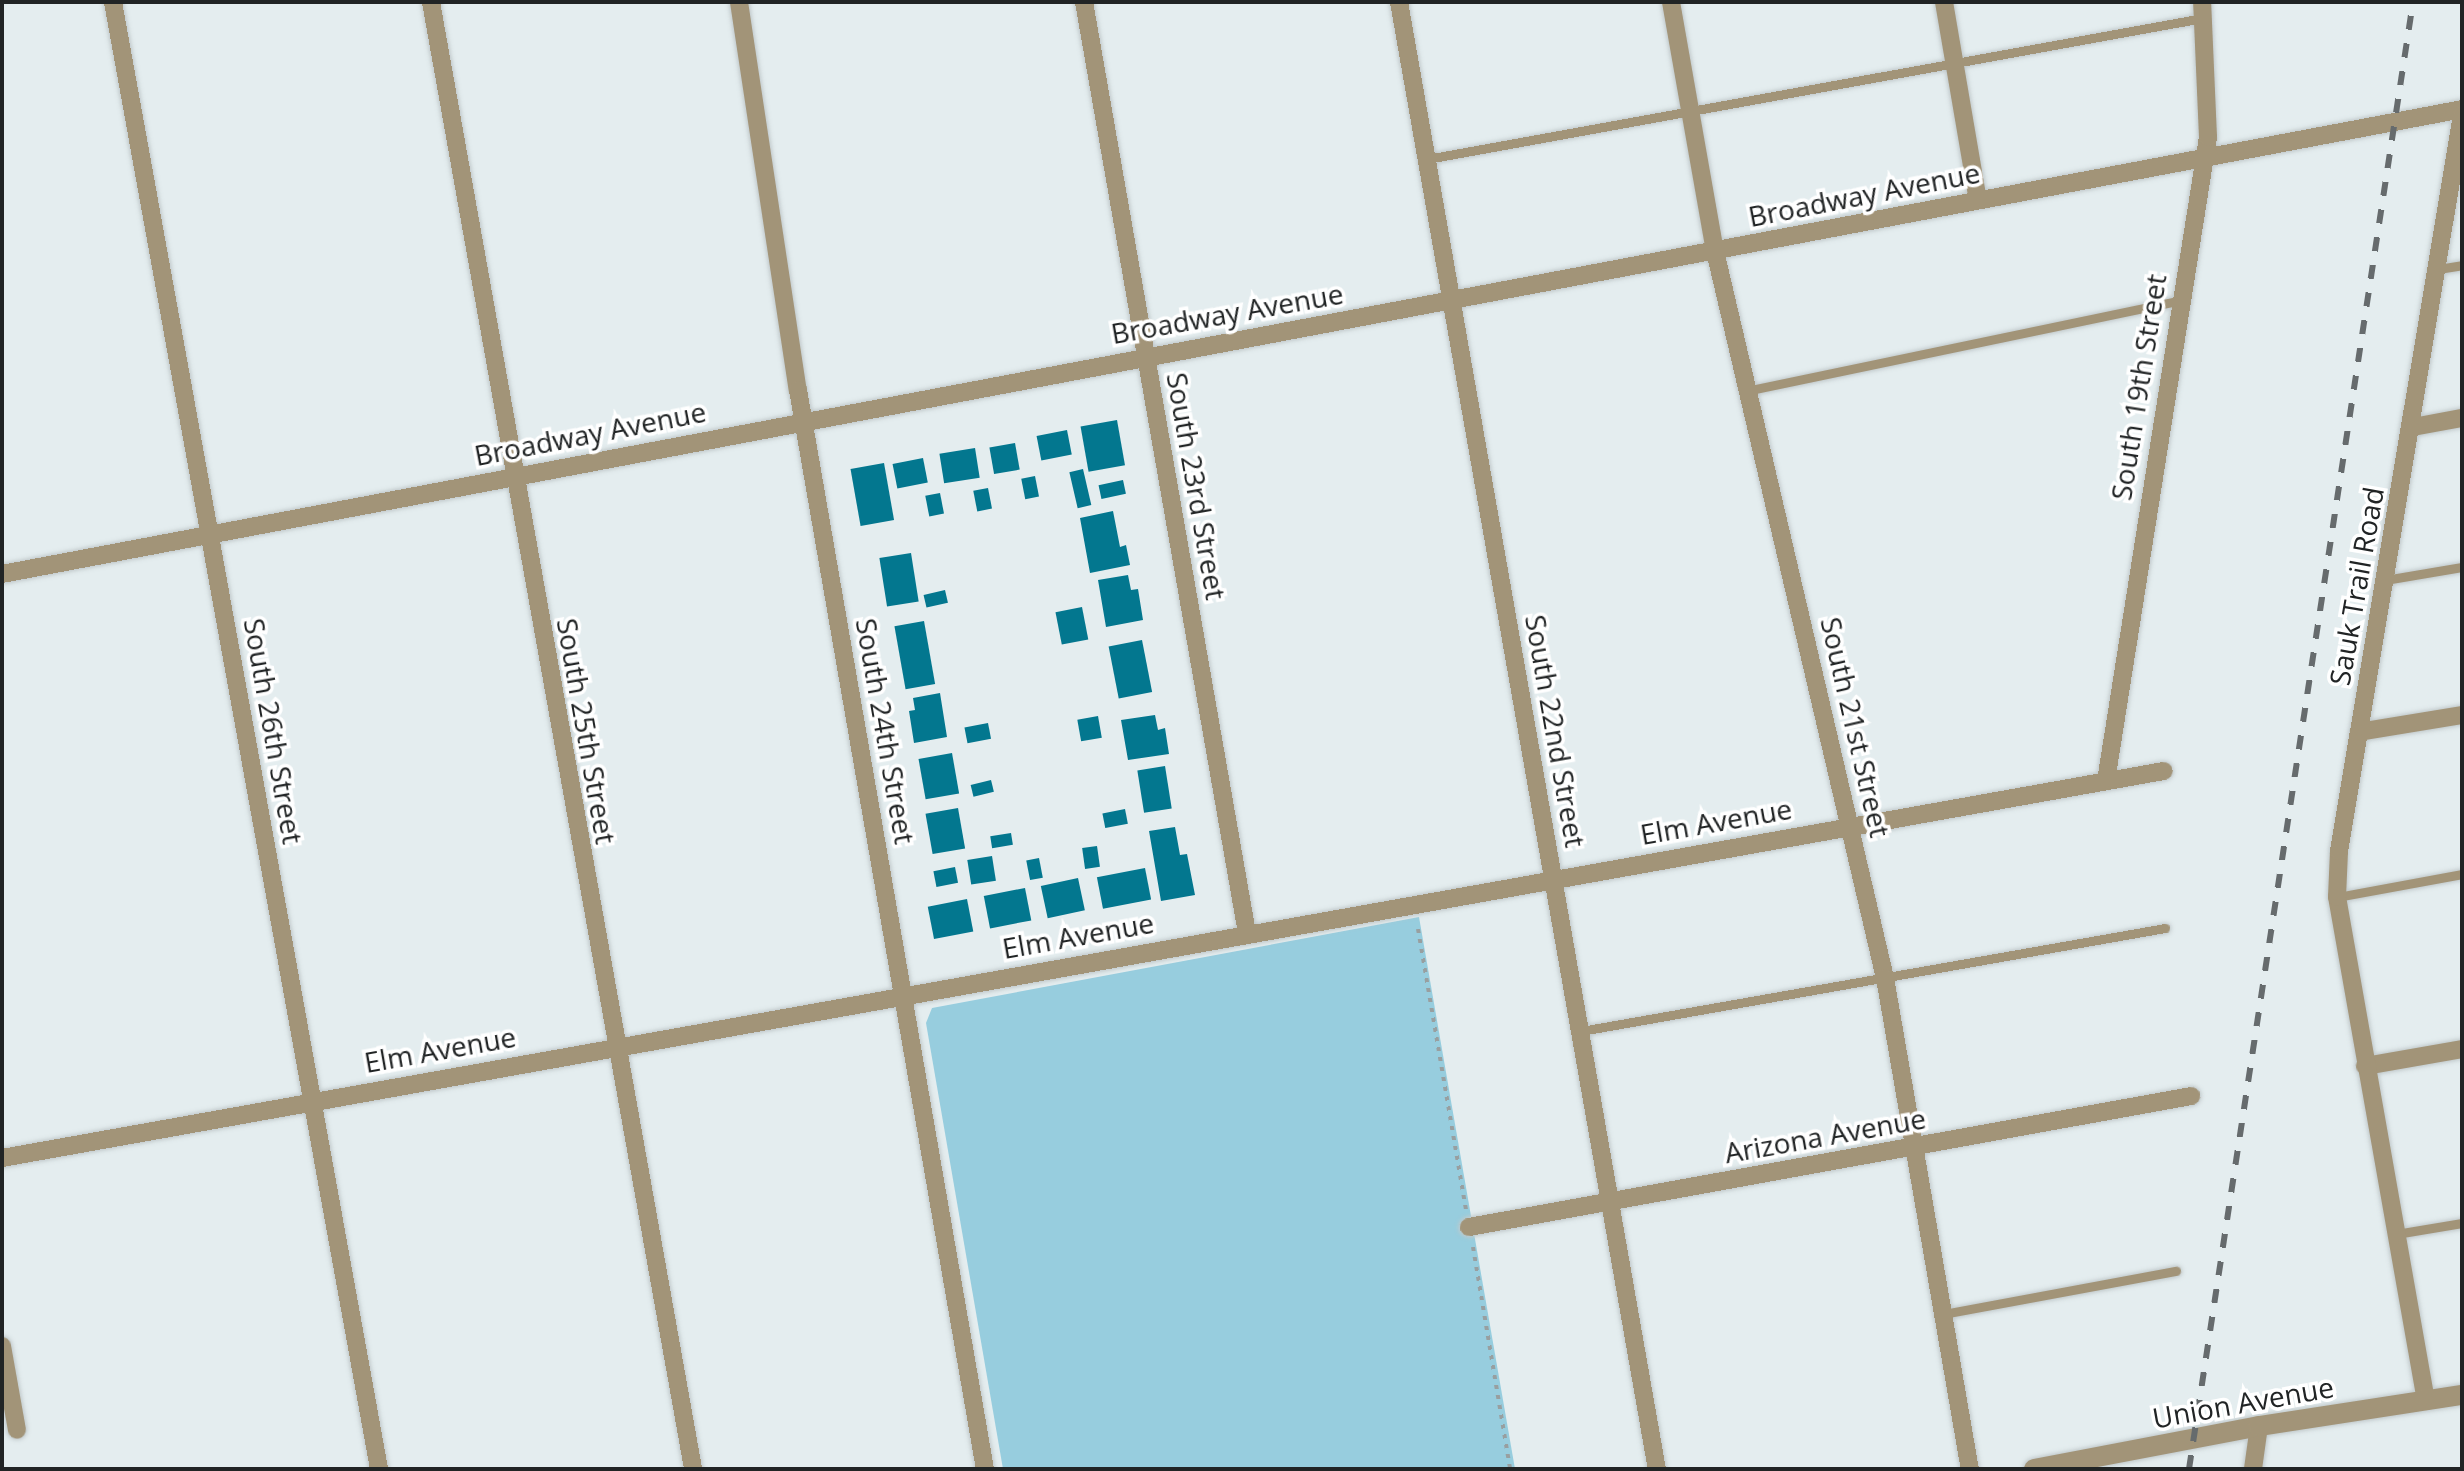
<!DOCTYPE html>
<style>
body{margin:0}
#map{position:relative;width:2464px;height:1471px;overflow:hidden;background:#e4edef;font-family:"Open Sans",sans-serif}
div>[style]{position:absolute}
.green>*{inset:0;background:#97cdde}
.building>*{inset:0;background:#03778f;transform-origin:0 0}
.path>*{height:4px;margin-top:-2px;transform-origin:0;background:repeating-linear-gradient(90deg,#989fa0 0 4px,transparent 0 10px)}
.roads{filter:drop-shadow(0 0 2px #c1c9cb) drop-shadow(0 0 2px #c1c9cb)}
.service>*{height:9px;margin:-4.5px;padding:0 4.5px;transform-origin:4.5px;border-radius:4.5px;background:#a29478}
.minor>*{height:18px;margin:-9px;padding:0 9px;transform-origin:9px;border-radius:9px;background:#a29478}
.tertiary>*{height:20px;margin:-10px;padding:0 10px;transform-origin:10px;border-radius:10px;background:#a29478}
.rail>*{height:6px;margin-top:-3px;transform-origin:0;background:repeating-linear-gradient(90deg,#666b6d 0 14px,transparent 0 28px)}
span{translate:-50% -50%;white-space:nowrap;text-align:center;line-height:1.15;-webkit-text-stroke:7px #fff;paint-order:stroke}
.street-label{font-size:28px;color:#212425}
.frame{position:absolute;inset:0;border:4px solid #212425;pointer-events:none}
</style>
<div id="map">
<div class="green">
<i style="clip-path:polygon(1419px 917px,1515px 1469px,1003px 1469px,926px 1023px,932px 1008px)"></i>
</div>
<div class="building">
<i style="left:1117px;top:420px;width:46px;height:37px;rotate:80deg"></i>
<i style="left:1067px;top:430px;width:25px;height:31px;rotate:79deg"></i>
<i style="left:1015px;top:443px;width:27px;height:26px;rotate:80deg"></i>
<i style="left:975px;top:448px;width:30px;height:36px;rotate:81deg"></i>
<i style="left:923px;top:458px;width:25px;height:31px;rotate:79deg"></i>
<i style="left:884px;top:463px;width:58px;height:34px;rotate:80deg"></i>
<i style="left:1083px;top:469px;width:37px;height:14px;rotate:77deg"></i>
<i style="left:1035px;top:476px;width:21px;height:14px;rotate:79deg"></i>
<i style="left:1123px;top:480px;width:14px;height:25px;rotate:78deg"></i>
<i style="left:988px;top:488px;width:21px;height:15px;rotate:79deg"></i>
<i style="left:940px;top:493px;width:21px;height:15px;rotate:79deg"></i>
<i style="clip-path:polygon(1113px 511px,1120px 547px,1126px 545px,1130px 565px,1090px 573px,1080px 518px)"></i>
<i style="left:911px;top:553px;width:49px;height:32px;rotate:81deg"></i>
<i style="clip-path:polygon(1128px 575px,1131px 590px,1138px 589px,1143px 620px,1106px 627px,1098px 580px)"></i>
<i style="left:945px;top:590px;width:13px;height:22px;rotate:77deg"></i>
<i style="left:1082px;top:607px;width:33px;height:27px;rotate:79deg"></i>
<i style="left:924px;top:621px;width:64px;height:30px;rotate:80deg"></i>
<i style="left:1142px;top:640px;width:53px;height:34px;rotate:79deg"></i>
<i style="clip-path:polygon(940px 693px,947px 737px,914px 743px,909px 711px,915px 710px,913px 698px)"></i>
<i style="clip-path:polygon(1155px 715px,1158px 730px,1165px 728px,1169px 754px,1128px 760px,1121px 720px)"></i>
<i style="left:1098px;top:716px;width:22px;height:21px;rotate:80deg"></i>
<i style="left:988px;top:723px;width:16px;height:24px;rotate:79deg"></i>
<i style="left:952px;top:753px;width:41px;height:34px;rotate:80deg"></i>
<i style="left:1165px;top:766px;width:43px;height:28px;rotate:81deg"></i>
<i style="left:991px;top:780px;width:12px;height:21px;rotate:76deg"></i>
<i style="left:958px;top:808px;width:41px;height:33px;rotate:80deg"></i>
<i style="left:1125px;top:809px;width:15px;height:23px;rotate:79deg"></i>
<i style="clip-path:polygon(1175px 827px,1180px 855px,1187px 854px,1195px 895px,1161px 901px,1149px 831px)"></i>
<i style="left:1011px;top:833px;width:12px;height:21px;rotate:81deg"></i>
<i style="left:1097px;top:846px;width:21px;height:15px;rotate:82deg"></i>
<i style="left:992px;top:856px;width:25px;height:25px;rotate:81deg"></i>
<i style="left:1039px;top:858px;width:20px;height:13px;rotate:79deg"></i>
<i style="left:955px;top:867px;width:16px;height:22px;rotate:79deg"></i>
<i style="left:1145px;top:868px;width:32px;height:49px;rotate:79deg"></i>
<i style="left:1078px;top:878px;width:33px;height:38px;rotate:78deg"></i>
<i style="left:1025px;top:888px;width:33px;height:42px;rotate:79deg"></i>
<i style="left:967px;top:899px;width:33px;height:40px;rotate:79deg"></i>
</div>
<div class="path">
<i style="left:1418px;top:929px;width:285px;rotate:80.3deg"></i>
<i style="left:1473px;top:1247px;width:225px;rotate:80.5deg"></i>
</div>
<div class="roads">
<div class="service">
<i style="left:1427px;top:159px;width:789px;rotate:-10.3deg"></i>
<i style="left:2438px;top:269px;width:24px;rotate:-9deg"></i>
<i style="left:1746px;top:391px;width:444px;rotate:-11.8deg"></i>
<i style="left:2385px;top:580px;width:78px;rotate:-9.6deg"></i>
<i style="left:2337px;top:897px;width:127px;rotate:-10.4deg"></i>
<i style="left:1581px;top:1031px;width:593px;rotate:-10deg"></i>
<i style="left:2396px;top:1234px;width:67px;rotate:-9.5deg"></i>
<i style="left:1943px;top:1314px;width:237px;rotate:-10.5deg"></i>
</div>
<div class="minor">
<i style="left:113px;top:2px;width:1491px;rotate:79.72deg"></i>
<i style="left:431px;top:2px;width:1490px;rotate:79.87deg"></i>
<i style="left:739px;top:2px;width:392px;rotate:81.4deg"></i>
<i style="left:798px;top:390px;width:1095px;rotate:80.17deg"></i>
<i style="left:1084px;top:2px;width:945px;rotate:80.07deg"></i>
<i style="left:1399px;top:2px;width:1490px;rotate:80.03deg"></i>
<i style="left:1671px;top:2px;width:253px;rotate:80deg"></i>
<i style="left:1715px;top:251px;width:747px;rotate:76.84deg"></i>
<i style="left:1885px;top:978px;width:498px;rotate:80.2deg"></i>
<i style="left:1944px;top:2px;width:201px;rotate:80.3deg"></i>
<i style="left:2413px;top:427px;width:50px;rotate:-10.4deg"></i>
<i style="left:2px;top:574px;width:2504px;rotate:-10.7deg"></i>
<i style="left:2359px;top:732px;width:104px;rotate:-9.4deg"></i>
<i style="left:2106px;top:781px;width:652px;rotate:-81deg"></i>
<i style="left:2208px;top:137px;width:135px;rotate:-92.5deg"></i>
<i style="left:2365px;top:1066px;width:98px;rotate:-9.9deg"></i>
<i style="left:2px;top:1158px;width:2196px;rotate:-10.15deg"></i>
<i style="left:1469px;top:1227px;width:734px;rotate:-10.28deg"></i>
<i style="left:2px;top:1346px;width:85px;rotate:79.9deg"></i>
<i style="left:2426px;top:1401px;width:512px;rotate:-100.01deg"></i>
<i style="left:2337px;top:897px;width:46px;rotate:-87.5deg"></i>
<i style="left:2339px;top:851px;width:746px;rotate:-80.51deg"></i>
<i style="left:2253px;top:1469px;width:43px;rotate:-82.1deg"></i>
</div>
<div class="tertiary">
<i style="left:2034px;top:1469px;width:229px;rotate:-10.8deg"></i>
<i style="left:2259px;top:1426px;width:205px;rotate:-8.7deg"></i>
</div>
</div>
<div class="rail">
<i style="left:2189px;top:1469px;width:1484px;rotate:-81.32deg"></i>
</div>
<div class="street-label">
<span style="left:1864px;top:194px;rotate:-11deg">Broadway Avenue</span>
<span style="left:1227px;top:313px;rotate:-10deg">Broadway Avenue</span>
<span style="left:2138px;top:387px;rotate:-81deg">South 19th Street</span>
<span style="left:590px;top:433px;rotate:-11deg">Broadway Avenue</span>
<span style="left:1197px;top:486px;rotate:80deg">South 23rd Street</span>
<span style="left:2356px;top:586px;rotate:-80deg">Sauk Trail Road</span>
<span style="left:1856px;top:727px;rotate:77deg">South 21st Street</span>
<span style="left:274px;top:731px;rotate:80deg">South 26th Street</span>
<span style="left:587px;top:731px;rotate:80deg">South 25th Street</span>
<span style="left:886px;top:731px;rotate:80deg">South 24th Street</span>
<span style="left:1556px;top:731px;rotate:80deg">South 22nd Street</span>
<span style="left:1716px;top:821px;rotate:-10deg">Elm Avenue</span>
<span style="left:1078px;top:935px;rotate:-10deg">Elm Avenue</span>
<span style="left:440px;top:1049px;rotate:-10deg">Elm Avenue</span>
<span style="left:1825px;top:1135px;rotate:-10deg">Arizona Avenue</span>
<span style="left:2243px;top:1402px;rotate:-10deg">Union Avenue</span>
</div>
<div class="frame"></div>
</div>
